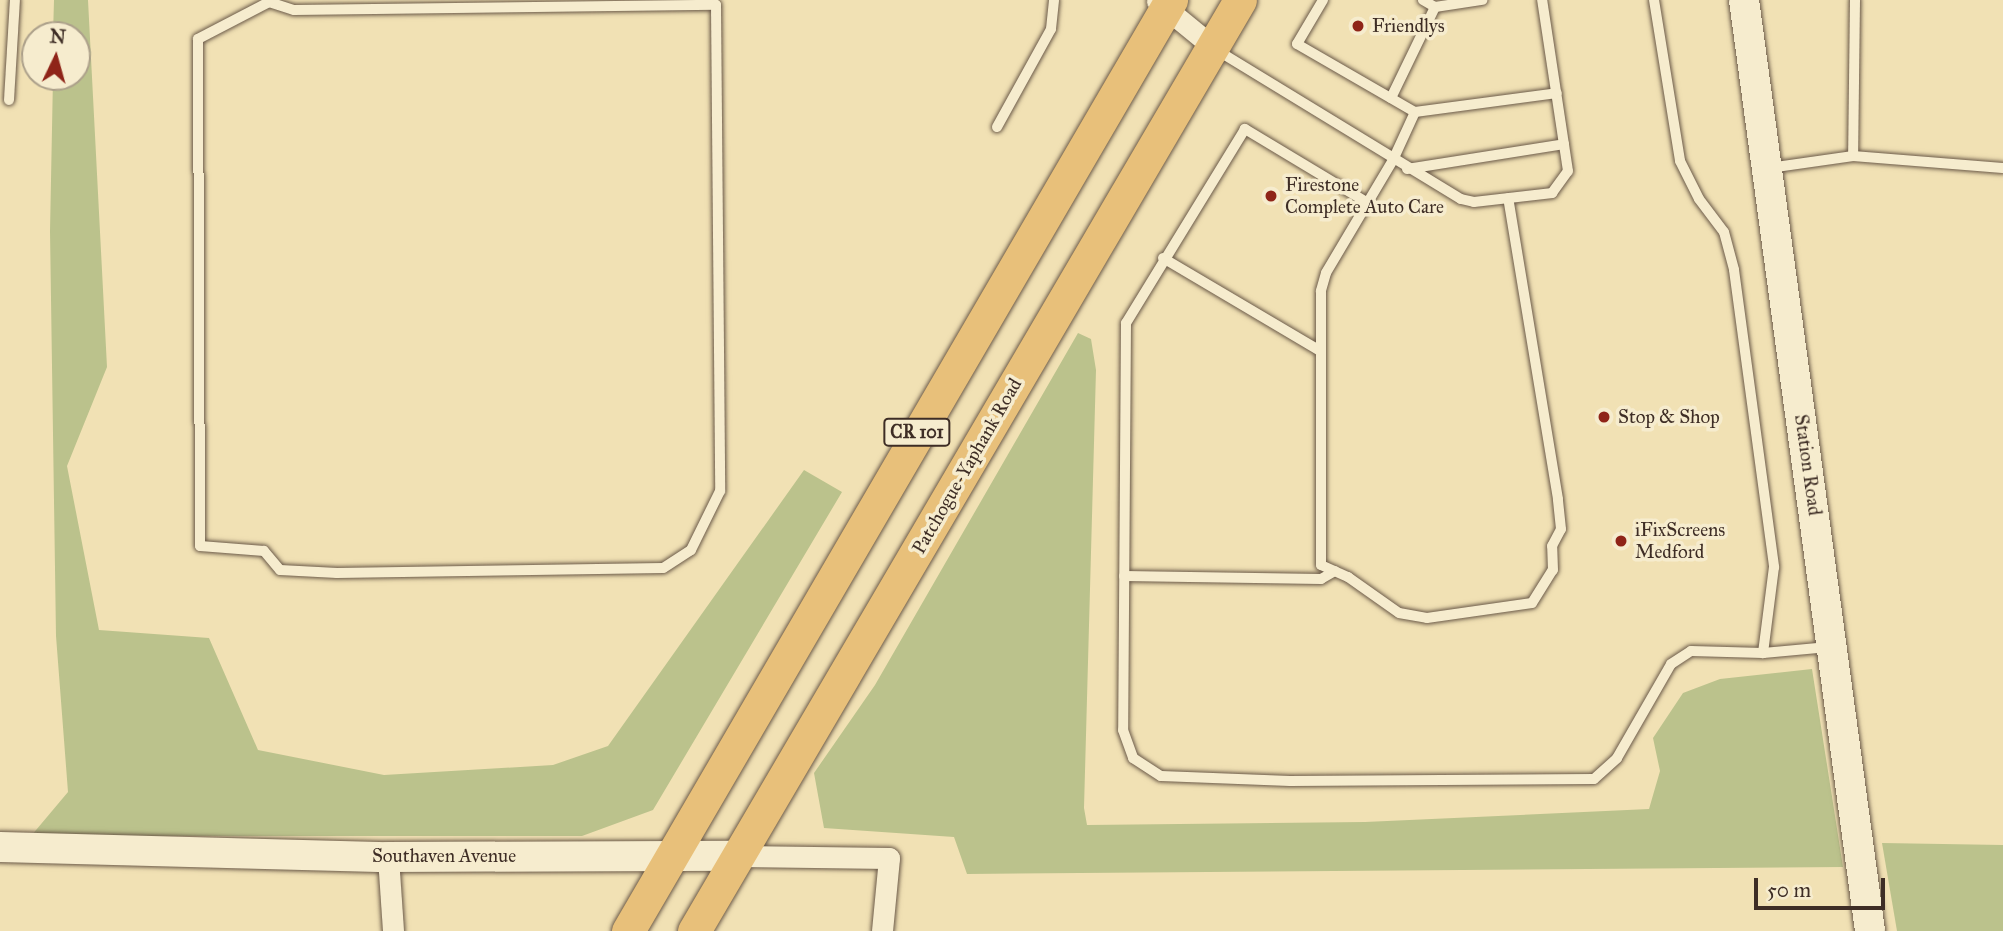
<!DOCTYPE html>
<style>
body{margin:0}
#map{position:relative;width:2003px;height:931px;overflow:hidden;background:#f1e1b4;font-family:"IM FELL Great Primer",serif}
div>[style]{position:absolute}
.green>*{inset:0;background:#bbc28c}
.roads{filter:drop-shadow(0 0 2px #6b5a49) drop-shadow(0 0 2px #6b5a49)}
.lane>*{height:10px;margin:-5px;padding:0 5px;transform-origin:5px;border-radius:5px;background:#f6ecce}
.street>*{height:21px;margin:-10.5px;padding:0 10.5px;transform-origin:10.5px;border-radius:10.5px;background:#f6ecce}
.secondary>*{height:30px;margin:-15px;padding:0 15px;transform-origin:15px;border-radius:15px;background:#f6ecce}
.primary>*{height:33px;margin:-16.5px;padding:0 16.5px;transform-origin:16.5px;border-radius:16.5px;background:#e8c07a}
.dots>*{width:19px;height:19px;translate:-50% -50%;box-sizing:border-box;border:4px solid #f6ecce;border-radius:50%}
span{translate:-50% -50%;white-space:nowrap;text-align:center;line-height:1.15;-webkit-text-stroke:7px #f6ecce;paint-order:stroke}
.shield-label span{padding:2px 5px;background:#f6ecce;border:2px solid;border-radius:5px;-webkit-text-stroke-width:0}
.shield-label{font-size:18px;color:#3e2d25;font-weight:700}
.poi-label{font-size:19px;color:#3e2d25}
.left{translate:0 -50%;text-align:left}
.street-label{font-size:19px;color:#3e2d25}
.north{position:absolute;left:21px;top:21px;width:70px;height:70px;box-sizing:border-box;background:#f6ecce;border:2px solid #aca08a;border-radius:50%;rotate:5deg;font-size:19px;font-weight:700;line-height:28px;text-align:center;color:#3e2d25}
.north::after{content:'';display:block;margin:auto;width:24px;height:32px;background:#8f2418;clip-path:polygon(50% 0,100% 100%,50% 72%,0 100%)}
.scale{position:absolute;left:1754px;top:878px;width:131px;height:32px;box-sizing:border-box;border:4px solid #3e2d25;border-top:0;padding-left:9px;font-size:21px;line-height:24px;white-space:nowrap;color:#3e2d25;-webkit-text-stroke:5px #f6ecce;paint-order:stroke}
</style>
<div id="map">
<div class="green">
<i style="clip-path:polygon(54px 0,88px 0,107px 367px,67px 466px,99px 630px,209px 638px,258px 750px,384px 775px,553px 765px,608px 746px,804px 470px,842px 492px,653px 810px,582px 836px,31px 836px,68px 792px,56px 636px,50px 231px,53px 77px,77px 77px,77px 35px,53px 35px)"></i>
<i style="clip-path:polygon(1078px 333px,1091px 339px,1096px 370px,1084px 808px,1087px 825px,1365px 822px,1649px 809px,1660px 771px,1653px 738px,1683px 693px,1720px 679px,1812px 669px,1843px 867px,967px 874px,954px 837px,824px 828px,814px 773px,875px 685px)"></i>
<i style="clip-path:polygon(1882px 843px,2003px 845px,2003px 931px,1897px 931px)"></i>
</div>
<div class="roads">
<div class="lane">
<i style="left:1323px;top:0;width:51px;rotate:120.6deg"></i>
<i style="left:1297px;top:44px;width:136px;rotate:30deg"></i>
<i style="left:1415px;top:112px;width:53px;rotate:114.6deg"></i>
<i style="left:1393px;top:160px;width:131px;rotate:120.7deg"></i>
<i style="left:1326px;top:273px;width:19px;rotate:106deg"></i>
<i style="left:1321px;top:291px;width:274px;rotate:90deg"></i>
<i style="left:1321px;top:565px;width:30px;rotate:24deg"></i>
<i style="left:1348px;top:577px;width:62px;rotate:35.2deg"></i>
<i style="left:1399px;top:613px;width:28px;rotate:10deg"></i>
<i style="left:1427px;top:618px;width:106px;rotate:-8.1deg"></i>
<i style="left:1532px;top:603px;width:39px;rotate:-58deg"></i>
<i style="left:1553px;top:570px;width:24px;rotate:-92deg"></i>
<i style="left:1552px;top:546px;width:19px;rotate:-62deg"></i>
<i style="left:1561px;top:529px;width:30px;rotate:-96deg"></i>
<i style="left:1558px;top:499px;width:305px;rotate:-99.4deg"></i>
<i style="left:1654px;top:0;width:163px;rotate:80.8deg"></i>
<i style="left:1680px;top:161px;width:42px;rotate:63.4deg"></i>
<i style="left:1699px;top:199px;width:41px;rotate:52.9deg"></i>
<i style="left:1724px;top:232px;width:39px;rotate:75deg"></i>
<i style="left:1734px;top:270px;width:300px;rotate:82.3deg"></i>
<i style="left:1774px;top:567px;width:87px;rotate:97.3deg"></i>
<i style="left:1763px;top:653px;width:66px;rotate:-5.2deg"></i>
<i style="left:1855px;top:0;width:156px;rotate:90.7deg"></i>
<i style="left:1853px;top:156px;width:150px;rotate:4.6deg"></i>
<i style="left:269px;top:2px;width:26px;rotate:18deg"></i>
<i style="left:294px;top:10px;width:422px;rotate:-0.7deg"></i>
<i style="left:716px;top:5px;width:486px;rotate:89.5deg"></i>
<i style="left:720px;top:491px;width:66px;rotate:116.2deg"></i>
<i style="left:691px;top:550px;width:33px;rotate:147deg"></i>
<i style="left:663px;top:568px;width:326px;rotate:179.1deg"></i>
<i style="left:337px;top:573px;width:57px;rotate:-177deg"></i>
<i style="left:280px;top:570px;width:25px;rotate:-130deg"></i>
<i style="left:264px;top:551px;width:64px;rotate:-175.5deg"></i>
<i style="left:200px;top:546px;width:507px;rotate:-90.23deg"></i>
<i style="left:198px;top:39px;width:80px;rotate:-27.5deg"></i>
<i style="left:1435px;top:7px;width:48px;rotate:-8.5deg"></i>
<i style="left:1215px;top:49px;width:288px;rotate:31.4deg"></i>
<i style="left:1461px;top:199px;width:13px;rotate:13deg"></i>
<i style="left:1474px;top:202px;width:79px;rotate:-6.6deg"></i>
<i style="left:1552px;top:193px;width:27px;rotate:-54deg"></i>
<i style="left:1568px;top:171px;width:173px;rotate:-98.6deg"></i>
<i style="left:1391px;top:98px;width:101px;rotate:-64.2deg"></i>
<i style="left:1435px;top:7px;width:14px;rotate:-150deg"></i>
<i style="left:9px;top:100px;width:100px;rotate:-86.6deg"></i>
<i style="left:1415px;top:112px;width:143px;rotate:-7.6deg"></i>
<i style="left:997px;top:127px;width:112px;rotate:-61.1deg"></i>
<i style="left:1051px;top:29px;width:29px;rotate:-84deg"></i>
<i style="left:1769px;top:168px;width:85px;rotate:-8.1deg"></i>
<i style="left:1407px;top:169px;width:159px;rotate:-9deg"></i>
<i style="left:1368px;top:203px;width:144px;rotate:-149deg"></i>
<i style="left:1245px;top:129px;width:228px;rotate:121.5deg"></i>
<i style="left:1126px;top:323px;width:407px;rotate:90.4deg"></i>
<i style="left:1123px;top:730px;width:30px;rotate:70deg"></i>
<i style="left:1133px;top:758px;width:33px;rotate:33deg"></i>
<i style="left:1161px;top:776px;width:129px;rotate:2.2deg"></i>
<i style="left:1290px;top:781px;width:304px;rotate:-0.4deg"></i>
<i style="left:1594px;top:779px;width:31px;rotate:-42deg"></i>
<i style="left:1617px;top:758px;width:108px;rotate:-60.1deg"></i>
<i style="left:1671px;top:664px;width:24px;rotate:-33deg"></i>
<i style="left:1691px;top:651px;width:72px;rotate:1.6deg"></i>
<i style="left:1163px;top:258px;width:182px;rotate:30.6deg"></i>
<i style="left:1124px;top:576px;width:197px;rotate:0.9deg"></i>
<i style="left:1321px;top:579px;width:16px;rotate:-30deg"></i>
</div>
<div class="street">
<i style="left:1157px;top:1px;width:71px;rotate:39.3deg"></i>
<i style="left:739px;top:856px;width:150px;rotate:0.8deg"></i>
<i style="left:889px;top:858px;width:73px;rotate:95.5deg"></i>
<i style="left:388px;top:857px;width:74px;rotate:86.1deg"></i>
</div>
<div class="secondary">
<i style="left:1744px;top:0;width:939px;rotate:82.29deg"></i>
<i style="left:0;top:847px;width:388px;rotate:1.5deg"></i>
<i style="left:388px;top:857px;width:351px;rotate:-0.2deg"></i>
</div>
<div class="primary">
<i style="left:628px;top:931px;width:1078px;rotate:-59.75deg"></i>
<i style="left:694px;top:931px;width:1079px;rotate:-59.61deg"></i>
</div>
</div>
<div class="dots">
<i style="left:1358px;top:26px;background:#8f2418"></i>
<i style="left:1271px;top:196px;background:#8f2418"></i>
<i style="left:1604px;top:417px;background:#8f2418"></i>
<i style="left:1621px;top:541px;background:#8f2418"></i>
</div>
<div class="shield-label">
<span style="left:917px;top:432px">CR 101</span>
</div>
<div class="poi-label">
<span class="left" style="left:1372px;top:26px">Friendlys</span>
<span class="left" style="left:1285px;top:196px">Firestone<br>Complete Auto Care</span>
<span class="left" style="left:1618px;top:417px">Stop &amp; Shop</span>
<span class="left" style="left:1635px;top:541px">iFixScreens<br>Medford</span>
</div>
<div class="street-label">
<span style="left:1808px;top:465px;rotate:82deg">Station Road</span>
<span style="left:967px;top:466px;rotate:-60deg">Patchogue-Yaphank Road</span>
<span style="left:444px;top:856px">Southaven Avenue</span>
</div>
<div class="north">N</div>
<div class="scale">50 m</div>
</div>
